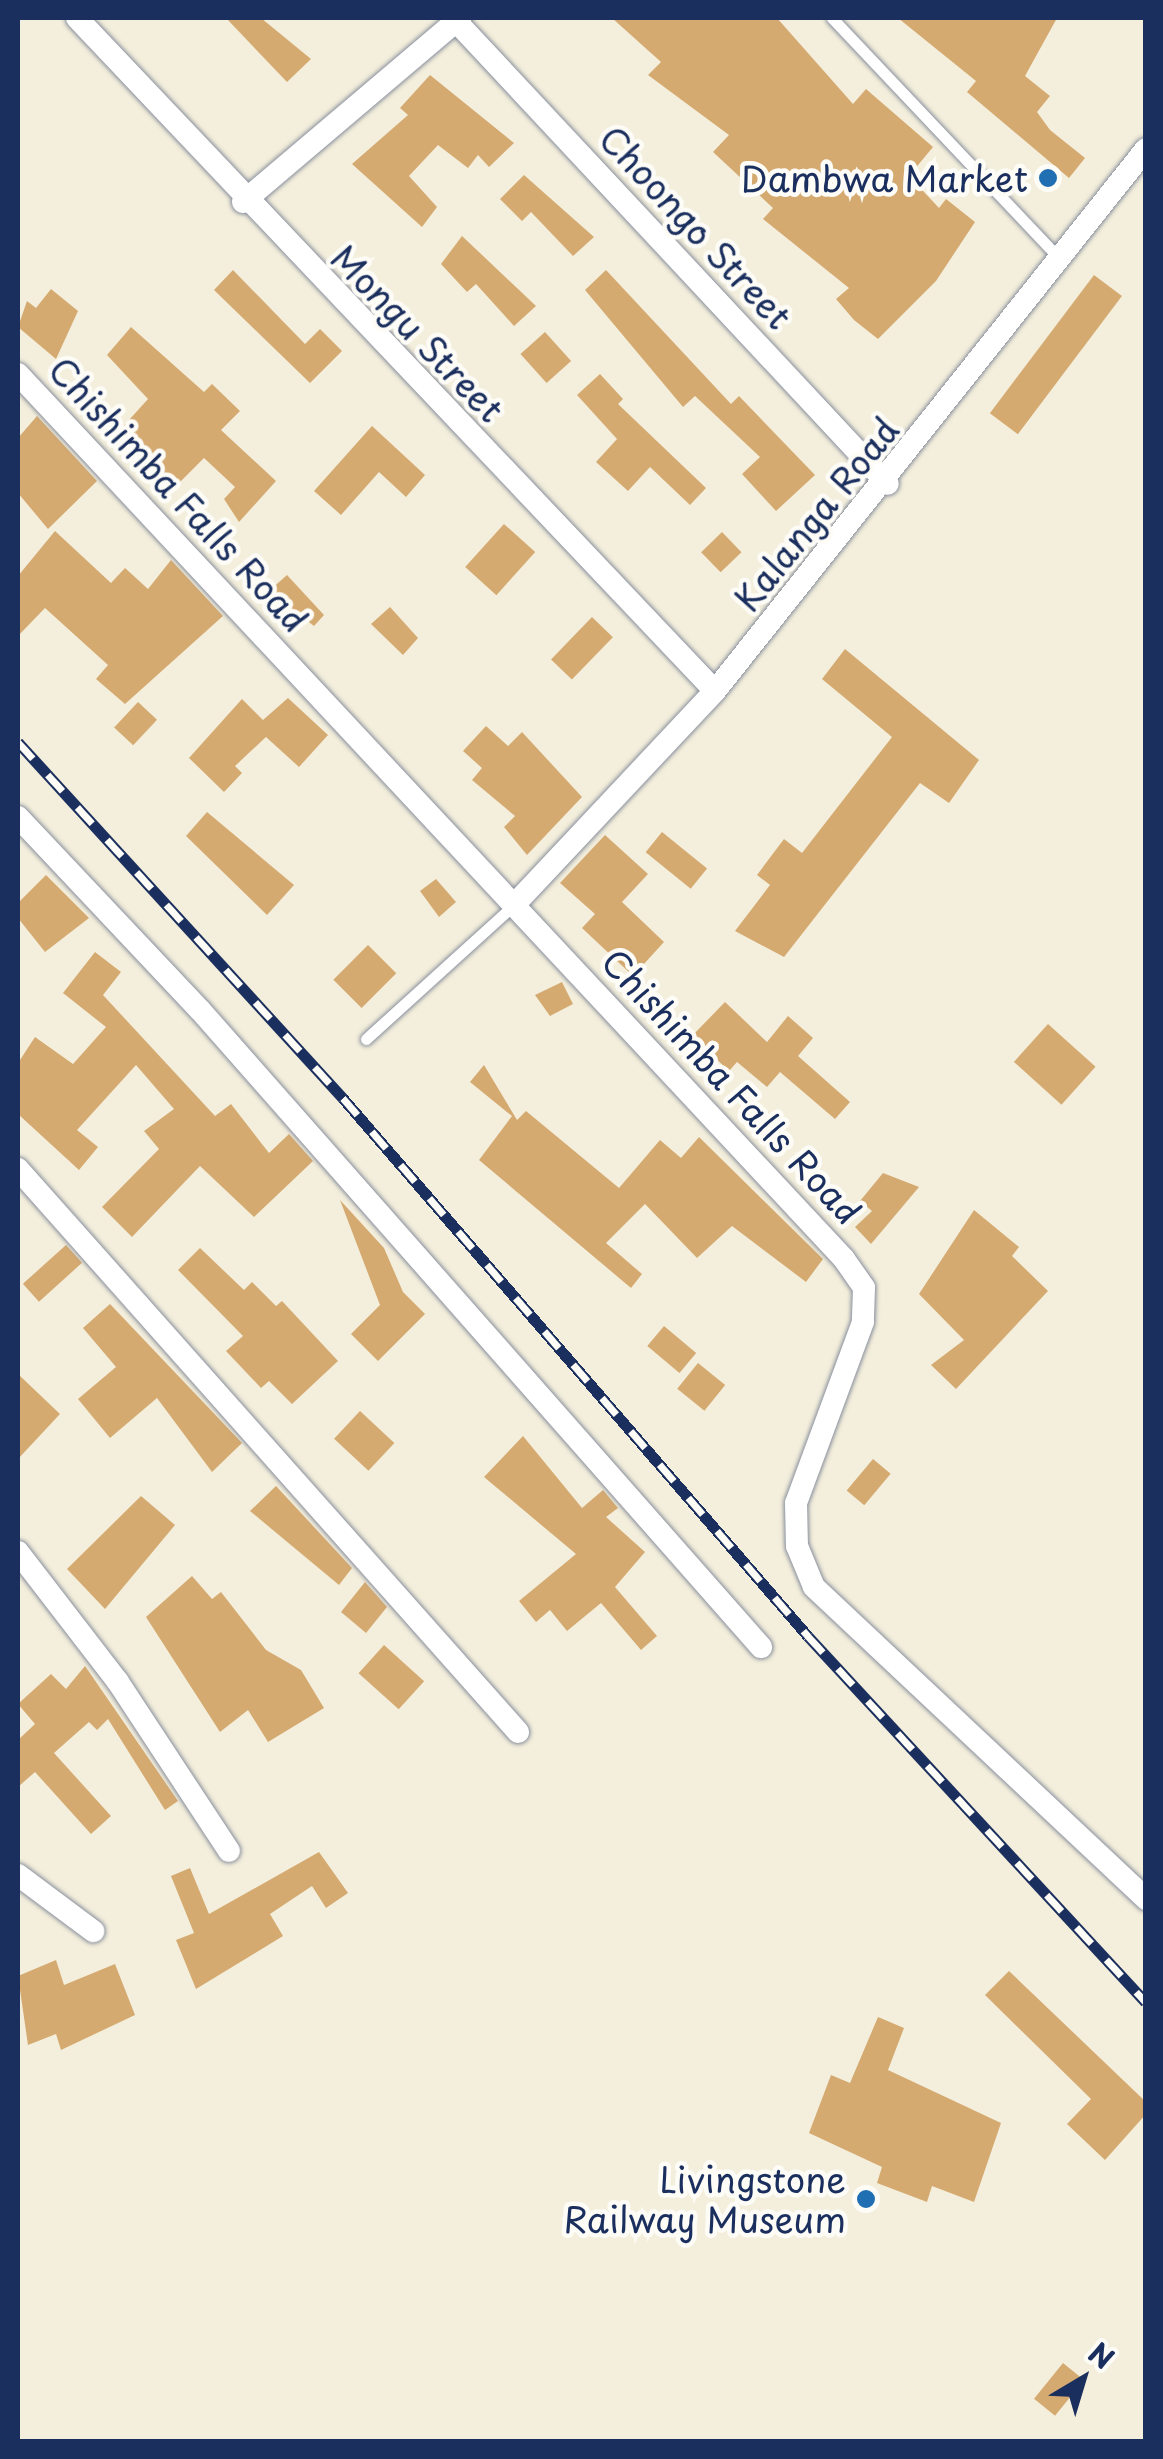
<!DOCTYPE html>
<style>
body{margin:0}
#map{position:relative;width:1163px;height:2459px;overflow:hidden;background:#f4efdc;font-family:"Playpen Sans",sans-serif}
div>[style]{position:absolute}
.building>*{inset:0;background:#d5aa71;transform-origin:0 0}
.roads{filter:drop-shadow(0 0 2px #888f9d) drop-shadow(0 0 2px #888f9d)}
.service>*{height:11px;margin:-5.5px;padding:0 5.5px;transform-origin:5.5px;border-radius:5.5px;background:#fff}
.minor>*{height:22px;margin:-11px;padding:0 11px;transform-origin:11px;border-radius:11px;background:#fff}
.rail>*{height:11px;margin-top:-5.5px;transform-origin:0;background:repeating-linear-gradient(90deg,#fdfcf7 0 22px,#1b2f5e 0 44px);box-sizing:border-box;border-block:2px solid #1b2f5e}
.dots>*{width:28px;height:28px;translate:-50% -50%;box-sizing:border-box;border:5px solid #fdfcf7;border-radius:50%}
span{translate:-50% -50%;white-space:nowrap;text-align:center;line-height:1.15;-webkit-text-stroke:9px #fdfcf7;paint-order:stroke}
.poi-label{font-size:35px;color:#1b2f5e}
.right{translate:-100% -50%;text-align:right}
.street-label{font-size:35px;color:#1b2f5e}
.frame{position:absolute;inset:0;border:20px solid #1b2f5e;pointer-events:none}
.north{position:absolute;left:1033px;top:2329px;width:100px;height:100px;-webkit-text-stroke:8px #fdfcf7;paint-order:stroke;rotate:38deg;font-size:28px;font-weight:700;line-height:40px;text-align:center;color:#1b2f5e}
.north::after{content:'';display:block;margin:auto;width:35px;height:45px;background:#1b2f5e;clip-path:polygon(50% 0,100% 100%,50% 72%,0 100%)}
</style>
<div id="map">
<div class="building">
<i style="clip-path:polygon(226px 18px,261px 18px,311px 59px,287px 82px)"></i>
<i style="clip-path:polygon(612px 18px,777px 18px,853px 104px,866px 89px,933px 147px,909px 176px,939px 208px,946px 199px,975px 222px,936px 281px,878px 339px,854px 320px,836px 299px,849px 288px,763px 219px,773px 208px,713px 152px,729px 135px,648px 75px,661px 62px)"></i>
<i style="clip-path:polygon(898px 18px,1057px 18px,1025px 76px,1050px 96px,1037px 112px,1050px 130px,1085px 158px,1069px 178px,967px 92px,976px 81px)"></i>
<i style="clip-path:polygon(430px 75px,514px 143px,489px 167px,478px 155px,468px 168px,438px 145px,409px 176px,437px 207px,422px 227px,352px 164px,408px 115px,400px 108px)"></i>
<i style="clip-path:polygon(524px 175px,594px 237px,573px 256px,531px 212px,522px 221px,500px 199px)"></i>
<i style="clip-path:polygon(462px 236px,536px 306px,514px 326px,476px 284px,467px 292px,441px 264px)"></i>
<i style="clip-path:polygon(233px 270px,305px 344px,320px 329px,342px 351px,310px 383px,214px 290px)"></i>
<i style="clip-path:polygon(606px 270px,731px 404px,739px 396px,815px 475px,776px 511px,742px 474px,760px 457px,695px 396px,683px 407px,585px 290px)"></i>
<i style="left:1094px;top:275px;width:35px;height:173px;rotate:37deg"></i>
<i style="clip-path:polygon(51px 289px,78px 311px,56px 359px,18px 327px,27px 301px,36px 308px)"></i>
<i style="clip-path:polygon(131px 327px,204px 392px,212px 384px,240px 411px,221px 430px,276px 481px,239px 522px,224px 499px,235px 487px,204px 458px,174px 488px,136px 450px,128px 458px,110px 441px,148px 399px,107px 355px)"></i>
<i style="left:545px;top:332px;width:39px;height:33px;rotate:48deg"></i>
<i style="clip-path:polygon(600px 374px,623px 399px,618px 404px,706px 488px,690px 505px,650px 467px,628px 491px,596px 462px,617px 439px,577px 395px)"></i>
<i style="clip-path:polygon(37px 416px,97px 481px,48px 529px,18px 493px,18px 438px)"></i>
<i style="clip-path:polygon(372px 426px,425px 475px,406px 497px,379px 472px,341px 515px,314px 491px)"></i>
<i style="left:504px;top:524px;width:42px;height:58px;rotate:42deg"></i>
<i style="clip-path:polygon(55px 531px,111px 583px,125px 568px,148px 589px,171px 560px,223px 616px,125px 704px,96px 679px,108px 665px,45px 608px,18px 636px,18px 576px)"></i>
<i style="left:722px;top:532px;width:28px;height:29px;rotate:46deg"></i>
<i style="clip-path:polygon(287px 575px,324px 615px,314px 626px,269px 591px)"></i>
<i style="clip-path:polygon(390px 607px,418px 638px,403px 655px,371px 624px)"></i>
<i style="left:592px;top:617px;width:29px;height:59px;rotate:44deg"></i>
<i style="clip-path:polygon(845px 649px,979px 760px,949px 803px,920px 783px,784px 957px,735px 931px,770px 885px,757px 875px,784px 839px,802px 853px,892px 737px,822px 679px)"></i>
<i style="clip-path:polygon(288px 698px,328px 735px,299px 767px,266px 737px,235px 766px,242px 773px,224px 792px,189px 758px,242px 699px,263px 720px)"></i>
<i style="left:138px;top:702px;width:26px;height:35px;rotate:43deg"></i>
<i style="clip-path:polygon(486px 726px,508px 746px,522px 732px,582px 797px,527px 855px,504px 827px,515px 816px,472px 780px,482px 768px,463px 751px)"></i>
<i style="clip-path:polygon(207px 812px,294px 885px,267px 915px,186px 836px)"></i>
<i style="left:662px;top:832px;width:58px;height:26px;rotate:39deg"></i>
<i style="clip-path:polygon(605px 835px,648px 874px,622px 902px,664px 942px,633px 976px,582px 928px,595px 914px,560px 883px)"></i>
<i style="clip-path:polygon(46px 875px,89px 918px,45px 952px,18px 918px,18px 903px)"></i>
<i style="clip-path:polygon(436px 879px,456px 902px,439px 917px,420px 891px)"></i>
<i style="left:368px;top:945px;width:40px;height:49px;rotate:45deg"></i>
<i style="clip-path:polygon(95px 952px,121px 972px,103px 995px,215px 1116px,231px 1104px,269px 1153px,289px 1134px,313px 1161px,254px 1217px,200px 1166px,132px 1237px,102px 1207px,159px 1149px,144px 1131px,174px 1109px,136px 1065px,77px 1130px,98px 1147px,79px 1170px,18px 1114px,18px 1063px,35px 1037px,73px 1064px,106px 1027px,63px 993px)"></i>
<i style="clip-path:polygon(562px 982px,573px 1004px,550px 1016px,535px 995px)"></i>
<i style="clip-path:polygon(725px 1002px,767px 1042px,788px 1016px,813px 1038px,798px 1056px,850px 1102px,835px 1119px,780px 1072px,767px 1087px,737px 1062px,729px 1071px,692px 1036px)"></i>
<i style="left:1048px;top:1024px;width:64px;height:51px;rotate:42deg"></i>
<i style="clip-path:polygon(484px 1065px,517px 1120px,526px 1111px,619px 1188px,660px 1140px,681px 1158px,699px 1137px,823px 1259px,806px 1282px,732px 1226px,697px 1258px,645px 1204px,606px 1243px,642px 1274px,631px 1288px,479px 1160px,512px 1116px,470px 1082px)"></i>
<i style="clip-path:polygon(883px 1173px,919px 1187px,871px 1244px,855px 1227px,872px 1211px,860px 1201px)"></i>
<i style="clip-path:polygon(340px 1200px,384px 1248px,403px 1292px,425px 1314px,378px 1361px,351px 1334px,380px 1305px)"></i>
<i style="clip-path:polygon(974px 1210px,1019px 1247px,1012px 1256px,1048px 1291px,956px 1389px,931px 1365px,964px 1340px,919px 1294px)"></i>
<i style="left:66px;top:1245px;width:24px;height:58px;rotate:48deg"></i>
<i style="clip-path:polygon(200px 1248px,244px 1290px,252px 1282px,276px 1306px,282px 1301px,338px 1361px,292px 1404px,269px 1381px,261px 1388px,226px 1351px,243px 1336px,178px 1270px)"></i>
<i style="clip-path:polygon(110px 1304px,242px 1443px,212px 1472px,157px 1398px,110px 1438px,78px 1399px,116px 1367px,83px 1328px)"></i>
<i style="left:664px;top:1326px;width:42px;height:26px;rotate:40deg"></i>
<i style="left:698px;top:1363px;width:35px;height:33px;rotate:39deg"></i>
<i style="clip-path:polygon(18px 1374px,60px 1414px,18px 1459px)"></i>
<i style="left:360px;top:1411px;width:47px;height:38px;rotate:43deg"></i>
<i style="clip-path:polygon(523px 1436px,582px 1508px,603px 1490px,618px 1508px,606px 1517px,645px 1552px,615px 1587px,657px 1636px,641px 1650px,601px 1603px,567px 1631px,550px 1610px,536px 1622px,519px 1601px,576px 1554px,484px 1477px)"></i>
<i style="left:873px;top:1459px;width:23px;height:41px;rotate:40deg"></i>
<i style="clip-path:polygon(276px 1486px,352px 1568px,339px 1585px,250px 1511px)"></i>
<i style="clip-path:polygon(141px 1496px,175px 1525px,105px 1609px,67px 1569px)"></i>
<i style="clip-path:polygon(192px 1576px,212px 1599px,221px 1592px,266px 1650px,301px 1670px,324px 1708px,268px 1742px,248px 1710px,220px 1732px,146px 1617px)"></i>
<i style="clip-path:polygon(365px 1582px,387px 1607px,366px 1633px,341px 1612px)"></i>
<i style="left:384px;top:1645px;width:54px;height:38px;rotate:42deg"></i>
<i style="clip-path:polygon(85px 1666px,178px 1801px,165px 1810px,108px 1719px,97px 1730px,89px 1722px,54px 1753px,111px 1816px,91px 1834px,35px 1772px,18px 1787px,18px 1740px,35px 1724px,18px 1704px,51px 1674px,66px 1689px)"></i>
<i style="clip-path:polygon(319px 1852px,348px 1893px,326px 1908px,312px 1886px,270px 1914px,283px 1936px,196px 1989px,176px 1940px,194px 1933px,171px 1876px,190px 1868px,209px 1914px)"></i>
<i style="clip-path:polygon(56px 1960px,64px 1985px,115px 1964px,135px 2015px,61px 2050px,56px 2034px,28px 2045px,18px 1976px)"></i>
<i style="clip-path:polygon(1009px 1971px,1146px 2102px,1146px 2114px,1105px 2160px,1067px 2124px,1091px 2099px,985px 1995px)"></i>
<i style="clip-path:polygon(878px 2017px,904px 2028px,888px 2070px,1001px 2123px,974px 2202px,932px 2186px,927px 2202px,877px 2183px,882px 2167px,809px 2133px,831px 2075px,850px 2083px)"></i>
<i style="left:1063px;top:2363px;width:27px;height:46px;rotate:39deg"></i>
</div>
<div class="roads">
<div class="service">
<i style="left:832px;top:18px;width:330px;rotate:46.6deg"></i>
<i style="left:366px;top:1039px;width:201px;rotate:-42.2deg"></i>
</div>
<div class="minor">
<i style="left:77px;top:18px;width:927px;rotate:46.53deg"></i>
<i style="left:453px;top:18px;width:637px;rotate:46.97deg"></i>
<i style="left:243px;top:202px;width:285px;rotate:-40.3deg"></i>
<i style="left:18px;top:374px;width:1211px;rotate:46.97deg"></i>
<i style="left:844px;top:1259px;width:35px;rotate:55deg"></i>
<i style="left:864px;top:1288px;width:34px;rotate:92deg"></i>
<i style="left:863px;top:1322px;width:193px;rotate:110.3deg"></i>
<i style="left:796px;top:1503px;width:43px;rotate:88.7deg"></i>
<i style="left:797px;top:1546px;width:44px;rotate:67.5deg"></i>
<i style="left:814px;top:1587px;width:456px;rotate:43.2deg"></i>
<i style="left:18px;top:817px;width:265px;rotate:46.7deg"></i>
<i style="left:200px;top:1010px;width:849px;rotate:48.63deg"></i>
<i style="left:515px;top:904px;width:292px;rotate:-46.8deg"></i>
<i style="left:715px;top:691px;width:692px;rotate:-51.51deg"></i>
<i style="left:18px;top:1169px;width:753px;rotate:48.39deg"></i>
<i style="left:18px;top:1552px;width:164px;rotate:52.4deg"></i>
<i style="left:118px;top:1682px;width:202px;rotate:56.7deg"></i>
<i style="left:18px;top:1875px;width:94px;rotate:36.7deg"></i>
</div>
</div>
<div class="rail">
<i style="left:18px;top:742px;width:482px;rotate:47.6deg"></i>
<i style="left:343px;top:1098px;width:711px;rotate:49.16deg"></i>
<i style="left:808px;top:1636px;width:498px;rotate:47.3deg"></i>
</div>
<div class="dots">
<i style="left:1048px;top:178px;background:#1f6fb2"></i>
<i style="left:866px;top:2199px;background:#1f6fb2"></i>
</div>
<div class="poi-label">
<span class="right" style="left:1028px;top:178px">Dambwa Market</span>
<span class="right" style="left:846px;top:2199px">Livingstone<br>Railway Museum</span>
</div>
<div class="street-label">
<span style="left:696px;top:227px;rotate:47deg">Choongo Street</span>
<span style="left:418px;top:333px;rotate:46deg">Mongu Street</span>
<span style="left:179px;top:494px;rotate:47deg">Chishimba Falls Road</span>
<span style="left:816px;top:514px;rotate:-51deg">Kalanga Road</span>
<span style="left:732px;top:1086px;rotate:47deg">Chishimba Falls Road</span>
</div>
<div class="frame"></div>
<div class="north">N</div>
</div>
